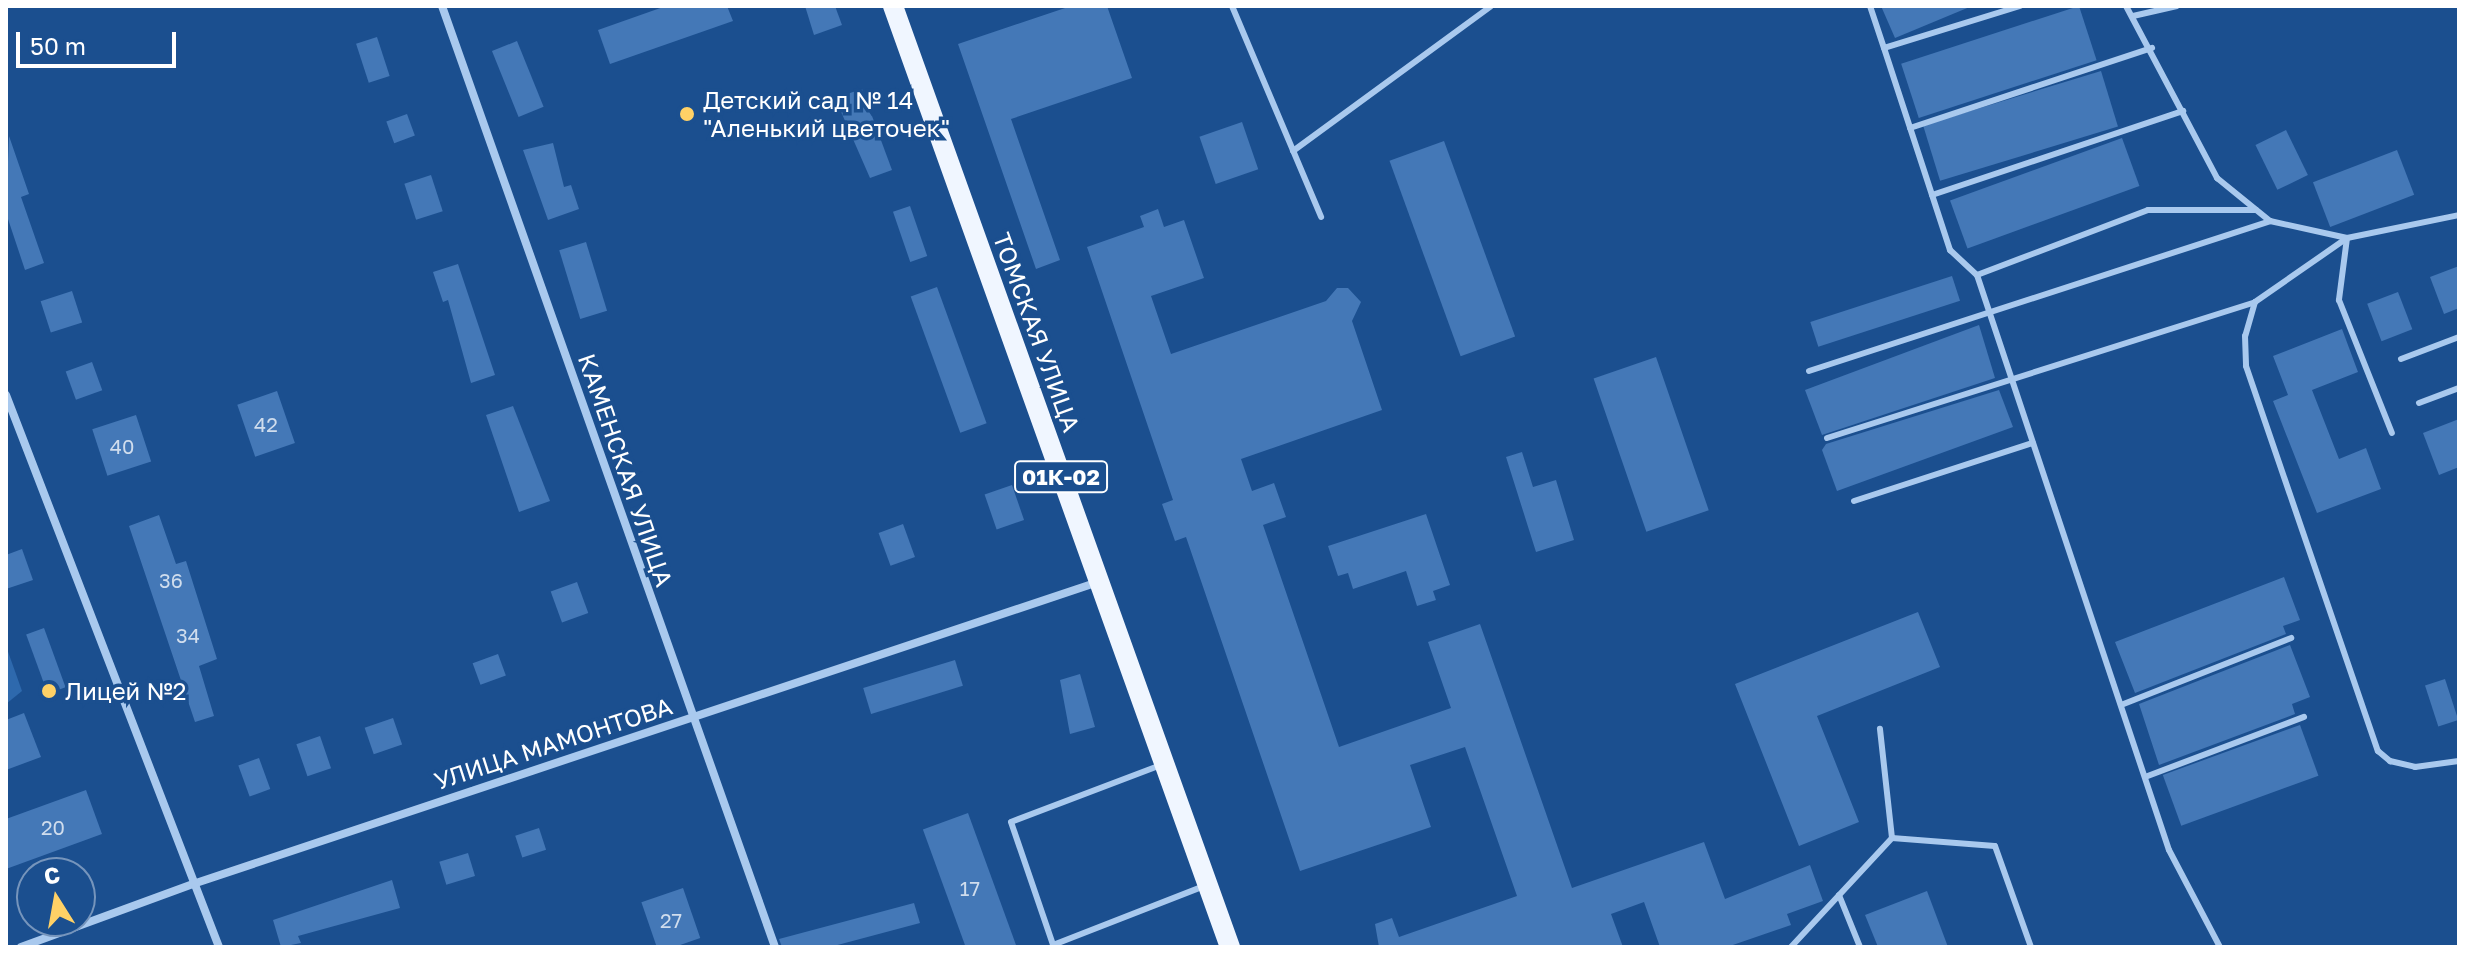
<!DOCTYPE html>
<html>
<head>
<meta charset="utf-8">
<style>
  body { margin:0 }
  #map { position:relative; width:2465px; height:953px; overflow:hidden; background:#1b4f8f; font-family:"Golos Text",sans-serif }
  div>[style] { position:absolute }
  [style*='--x'] { left:calc(var(--x)*1px); top:calc(var(--y)*1px); width:calc(var(--w)*1px); rotate:calc(var(--a)*1deg) }
  .green>* { inset:0; background:#2e69ad }
  .building>* { inset:0; background:#4478b7; transform-origin:0 0 }
  .service>* { height:6px; margin:-3px; padding:0 3px; transform-origin:3px; border-radius:3px; background:#a9c9ee }
  .minor>* { height:8px; margin:-4px; padding:0 4px; transform-origin:4px; border-radius:4px; background:#a9c9ee }
  .primary>* { height:20px; margin:-10px; padding:0 10px; transform-origin:10px; border-radius:10px; background:#f0f6ff }
  .dots>* { width:22px; height:22px; translate:-50% -50%; box-sizing:border-box; border:4px solid #1b4f8f; border-radius:50% }
  span { translate:-50% -50%; white-space:nowrap; text-align:center; line-height:1.15; -webkit-text-stroke:7px #1b4f8f; paint-order:stroke }
  .number-label { font-size:20px; color:#d0dded }
  .number-label span { -webkit-text-stroke-width:0 }
  .shield-label span { padding:2px 6px; background:#1b4f8f; border:2px solid; border-radius:6px; -webkit-text-stroke-width:0 }
  .shield-label { font-size:22px; color:#fff; font-weight:700 }
  .poi-label { font-size:24px; color:#fff }
  .left { translate:0 -50%; text-align:left }
  .street-label { font-size:24px; color:#fff }
  .frame { position:absolute; inset:0; border:8px solid #fff; pointer-events:none }
  .north { position:absolute; left:16px; top:857px; width:80px; height:80px; box-sizing:border-box; background:#1b4f8f; border:2px solid #7695bc; border-radius:50%; rotate:349deg; font-size:22px; font-weight:700; line-height:32px; text-align:center; color:#fff }
  .north::after { content:''; display:block; margin:auto; width:28px; height:36px; background:#ffd166; clip-path:polygon(50% 0,100% 100%,50% 72%,0 100%) }
  .scale { position:absolute; left:16px; top:32px; width:160px; height:36px; box-sizing:border-box; border:4px solid #fff; border-top:0; padding-left:10px; font-size:24px; line-height:28px; white-space:nowrap; color:#fff; -webkit-text-stroke:6px #1b4f8f; paint-order:stroke }
</style>
</head>
<body>
<div id="map">
  <div class="green">
    <i style="clip-path:polygon(6px 646px,22px 691px,6px 704px)"></i>
  </div>
  <div class="building">
    <i style="clip-path:polygon(666px 6px,727px 6px,733px 21px,610px 64px,598px 30px)"></i>
    <i style="clip-path:polygon(805px 6px,835px 6px,842px 25px,814px 35px)"></i>
    <i style="clip-path:polygon(1071px 6px,1107px 6px,1132px 78px,1011px 119px,1060px 260px,1036px 269px,958px 44px)"></i>
    <i style="clip-path:polygon(1881px 6px,1972px 6px,1895px 38px)"></i>
    <i style="left:2079px;top:6px;width:57px;height:187px;rotate:72deg"></i>
    <i style="left:377px;top:37px;width:41px;height:22px;rotate:72deg"></i>
    <i style="left:517px;top:41px;width:71px;height:27px;rotate:68deg"></i>
    <i style="left:2101px;top:71px;width:58px;height:186px;rotate:73deg"></i>
    <i style="clip-path:polygon(862px 89px,892px 170px,870px 178px,835px 98px)"></i>
    <i style="left:407px;top:114px;width:23px;height:22px;rotate:70deg"></i>
    <i style="left:1242px;top:122px;width:50px;height:45px;rotate:71deg"></i>
    <i style="left:2286px;top:130px;width:50px;height:34px;rotate:64deg"></i>
    <i style="clip-path:polygon(9px 136px,29px 194px,21px 197px,44px 263px,25px 270px,6px 213px)"></i>
    <i style="left:2122px;top:138px;width:51px;height:183px;rotate:70deg"></i>
    <i style="left:1444px;top:141px;width:208px;height:58px;rotate:70deg"></i>
    <i style="clip-path:polygon(553px 143px,564px 187px,571px 185px,579px 209px,548px 220px,523px 150px)"></i>
    <i style="left:2397px;top:150px;width:48px;height:90px;rotate:69deg"></i>
    <i style="left:431px;top:175px;width:38px;height:28px;rotate:72deg"></i>
    <i style="left:910px;top:206px;width:53px;height:18px;rotate:71deg"></i>
    <i style="clip-path:polygon(1158px 209px,1164px 227px,1184px 220px,1204px 278px,1151px 296px,1171px 354px,1326px 301px,1337px 288px,1348px 288px,1361px 302px,1352px 321px,1382px 410px,1241px 459px,1252px 491px,1274px 483px,1286px 517px,1263px 525px,1339px 747px,1451px 708px,1428px 642px,1480px 624px,1572px 888px,1704px 842px,1725px 899px,1810px 865px,1823px 901px,1787px 914px,1791px 925px,1727px 947px,1660px 947px,1644px 902px,1611px 914px,1623px 947px,1379px 947px,1375px 924px,1392px 918px,1399px 937px,1517px 896px,1465px 747px,1410px 765px,1431px 827px,1300px 871px,1186px 537px,1175px 541px,1162px 504px,1173px 500px,1087px 247px,1144px 227px,1140px 216px)"></i>
    <i style="left:586px;top:242px;width:72px;height:28px;rotate:73deg"></i>
    <i style="clip-path:polygon(458px 264px,495px 375px,471px 383px,448px 300px,443px 302px,433px 272px)"></i>
    <i style="clip-path:polygon(2459px 266px,2459px 308px,2444px 314px,2430px 277px)"></i>
    <i style="left:1952px;top:276px;width:26px;height:149px;rotate:72deg"></i>
    <i style="left:937px;top:287px;width:145px;height:28px;rotate:70deg"></i>
    <i style="left:72px;top:291px;width:33px;height:33px;rotate:72deg"></i>
    <i style="left:2398px;top:292px;width:40px;height:33px;rotate:69deg"></i>
    <i style="clip-path:polygon(1979px 325px,1995px 378px,1822px 435px,1805px 390px)"></i>
    <i style="clip-path:polygon(2342px 329px,2358px 372px,2312px 390px,2339px 459px,2366px 448px,2381px 489px,2317px 513px,2273px 401px,2288px 395px,2273px 356px)"></i>
    <i style="left:1656px;top:357px;width:162px;height:66px;rotate:71deg"></i>
    <i style="left:92px;top:362px;width:30px;height:28px;rotate:70deg"></i>
    <i style="clip-path:polygon(1999px 390px,2013px 427px,1837px 491px,1822px 450px,1826px 444px)"></i>
    <i style="left:277px;top:391px;width:55px;height:42px;rotate:71deg"></i>
    <i style="clip-path:polygon(513px 406px,550px 501px,519px 512px,486px 415px)"></i>
    <i style="left:136px;top:415px;width:49px;height:46px;rotate:72deg"></i>
    <i style="clip-path:polygon(2459px 419px,2459px 467px,2439px 475px,2423px 433px)"></i>
    <i style="clip-path:polygon(1522px 452px,1533px 487px,1556px 480px,1574px 540px,1536px 552px,1506px 457px)"></i>
    <i style="left:1012px;top:485px;width:37px;height:29px;rotate:71deg"></i>
    <i style="clip-path:polygon(1426px 514px,1450px 585px,1433px 591px,1436px 600px,1417px 606px,1406px 571px,1353px 589px,1348px 573px,1338px 576px,1328px 546px)"></i>
    <i style="clip-path:polygon(159px 515px,176px 564px,186px 561px,217px 659px,199px 666px,214px 716px,195px 722px,129px 526px)"></i>
    <i style="left:903px;top:524px;width:35px;height:26px;rotate:70deg"></i>
    <i style="clip-path:polygon(22px 549px,33px 580px,6px 589px,6px 555px)"></i>
    <i style="clip-path:polygon(2284px 577px,2300px 620px,2283px 626px,2286px 634px,2135px 693px,2115px 642px)"></i>
    <i style="left:577px;top:582px;width:33px;height:28px;rotate:70deg"></i>
    <i style="clip-path:polygon(1918px 612px,1940px 667px,1817px 716px,1859px 822px,1799px 846px,1735px 684px)"></i>
    <i style="left:44px;top:628px;width:63px;height:19px;rotate:70deg"></i>
    <i style="clip-path:polygon(2290px 645px,2310px 697px,2292px 704px,2295px 714px,2159px 765px,2139px 704px)"></i>
    <i style="left:498px;top:654px;width:23px;height:27px;rotate:70deg"></i>
    <i style="left:955px;top:660px;width:27px;height:96px;rotate:73deg"></i>
    <i style="clip-path:polygon(1080px 674px,1095px 727px,1070px 734px,1060px 680px)"></i>
    <i style="left:2445px;top:679px;width:43px;height:21px;rotate:72deg"></i>
    <i style="clip-path:polygon(24px 713px,41px 757px,6px 770px,6px 720px)"></i>
    <i style="left:393px;top:718px;width:28px;height:30px;rotate:71deg"></i>
    <i style="left:2300px;top:725px;width:54px;height:146px;rotate:70deg"></i>
    <i style="left:320px;top:736px;width:34px;height:25px;rotate:71deg"></i>
    <i style="left:259px;top:758px;width:33px;height:22px;rotate:70deg"></i>
    <i style="clip-path:polygon(86px 790px,102px 834px,6px 869px,6px 819px)"></i>
    <i style="left:968px;top:813px;width:143px;height:48px;rotate:70deg"></i>
    <i style="left:539px;top:828px;width:23px;height:25px;rotate:72deg"></i>
    <i style="left:468px;top:853px;width:24px;height:30px;rotate:73deg"></i>
    <i style="clip-path:polygon(392px 880px,400px 908px,298px 936px,301px 943px,281px 947px,273px 920px)"></i>
    <i style="left:683px;top:888px;width:53px;height:44px;rotate:71deg"></i>
    <i style="clip-path:polygon(1927px 891px,1948px 947px,1878px 947px,1865px 915px)"></i>
    <i style="clip-path:polygon(914px 903px,920px 923px,830px 947px,782px 947px,779px 939px)"></i>
  </div>
  <div class="service">
    <i style="--x:1232;--y:6;--w:229;--a:67.1"></i>
    <i style="--x:1870;--y:6;--w:44;--a:71.6"></i>
    <i style="--x:2020;--y:6;--w:142;--a:162.8"></i>
    <i style="--x:1884;--y:48;--w:213;--a:71.9"></i>
    <i style="--x:1950;--y:250;--w:37;--a:43"></i>
    <i style="--x:1977;--y:275;--w:606;--a:71.54"></i>
    <i style="--x:2169;--y:850;--w:110;--a:62.3"></i>
    <i style="--x:2126;--y:6;--w:195;--a:62.1"></i>
    <i style="--x:2217;--y:178;--w:68;--a:39.1"></i>
    <i style="--x:2270;--y:221;--w:79;--a:12.4"></i>
    <i style="--x:2347;--y:238;--w:114;--a:-11.6"></i>
    <i style="--x:2133;--y:16;--w:45;--a:-12.8"></i>
    <i style="--x:1910;--y:128;--w:255;--a:-18.3"></i>
    <i style="--x:1293;--y:151;--w:245;--a:-36.2"></i>
    <i style="--x:1932;--y:195;--w:265;--a:-18.5"></i>
    <i style="--x:2347;--y:238;--w:63;--a:97.4"></i>
    <i style="--x:2339;--y:300;--w:143;--a:68.3"></i>
    <i style="--x:1977;--y:275;--w:183;--a:-20.8"></i>
    <i style="--x:2148;--y:210;--w:108;--a:0"></i>
    <i style="--x:2255;--y:302;--w:35;--a:106"></i>
    <i style="--x:2245;--y:336;--w:30;--a:88"></i>
    <i style="--x:2246;--y:366;--w:407;--a:71.1"></i>
    <i style="--x:2378;--y:751;--w:16;--a:40"></i>
    <i style="--x:2390;--y:761;--w:26;--a:13"></i>
    <i style="--x:2415;--y:767;--w:44;--a:-7.8"></i>
    <i style="--x:2401;--y:359;--w:62;--a:-20.8"></i>
    <i style="--x:1809;--y:371;--w:485;--a:-18"></i>
    <i style="--x:2419;--y:403;--w:43;--a:-20.6"></i>
    <i style="--x:1827;--y:438;--w:449;--a:-17.6"></i>
    <i style="--x:2255;--y:302;--w:112;--a:-34.8"></i>
    <i style="--x:1854;--y:501;--w:188;--a:-18"></i>
    <i style="--x:2121;--y:705;--w:183;--a:-21.5"></i>
    <i style="--x:1161;--y:765;--w:160;--a:159.2"></i>
    <i style="--x:1011;--y:822;--w:130;--a:71.1"></i>
    <i style="--x:1053;--y:945;--w:162;--a:-21.3"></i>
    <i style="--x:2145;--y:777;--w:170;--a:-20.7"></i>
    <i style="--x:1892;--y:838;--w:103;--a:4.4"></i>
    <i style="--x:1995;--y:846;--w:107;--a:70.4"></i>
    <i style="--x:1839;--y:895;--w:56;--a:68"></i>
    <i style="--x:1791;--y:947;--w:149;--a:-47.2"></i>
    <i style="--x:1892;--y:838;--w:110;--a:-96.3"></i>
  </div>
  <div class="minor">
    <i style="--x:442;--y:6;--w:998;--a:70.51"></i>
    <i style="--x:6;--y:395;--w:592;--a:68.9"></i>
    <i style="--x:21;--y:947;--w:186;--a:-20.1"></i>
    <i style="--x:196;--y:883;--w:951;--a:-18.45"></i>
  </div>
  <div class="primary">
    <i style="--x:893;--y:6;--w:1000;--a:70.3"></i>
  </div>
  <div class="dots">
    <i style="left:687px;top:114px;background:#ffd166"></i>
    <i style="left:49px;top:691px;background:#ffd166"></i>
  </div>
  <div class="number-label">
    <span style="left:266px;top:424px">42</span>
    <span style="left:122px;top:446px">40</span>
    <span style="left:171px;top:580px">36</span>
    <span style="left:188px;top:635px">34</span>
    <span style="left:53px;top:827px">20</span>
    <span style="left:970px;top:888px">17</span>
    <span style="left:671px;top:920px">27</span>
  </div>
  <div class="shield-label">
    <span style="left:1061px;top:477px">01К-02</span>
  </div>
  <div class="poi-label">
    <span class="left" style="left:703px;top:114px">Детский сад № 14<br>"Аленький цветочек"</span>
    <span class="left" style="left:65px;top:691px">Лицей №2</span>
  </div>
  <div class="street-label">
    <span style="left:1037px;top:332px;rotate:70deg">ТОМСКАЯ УЛИЦА</span>
    <span style="left:626px;top:470px;rotate:71deg">КАМЕНСКАЯ УЛИЦА</span>
    <span style="left:553px;top:743px;rotate:-18deg">УЛИЦА МАМОНТОВА</span>
  </div>
  <div class="frame"></div>
  <div class="north">С</div>
  <div class="scale">50 m</div>
</div>
</body>
</html>
